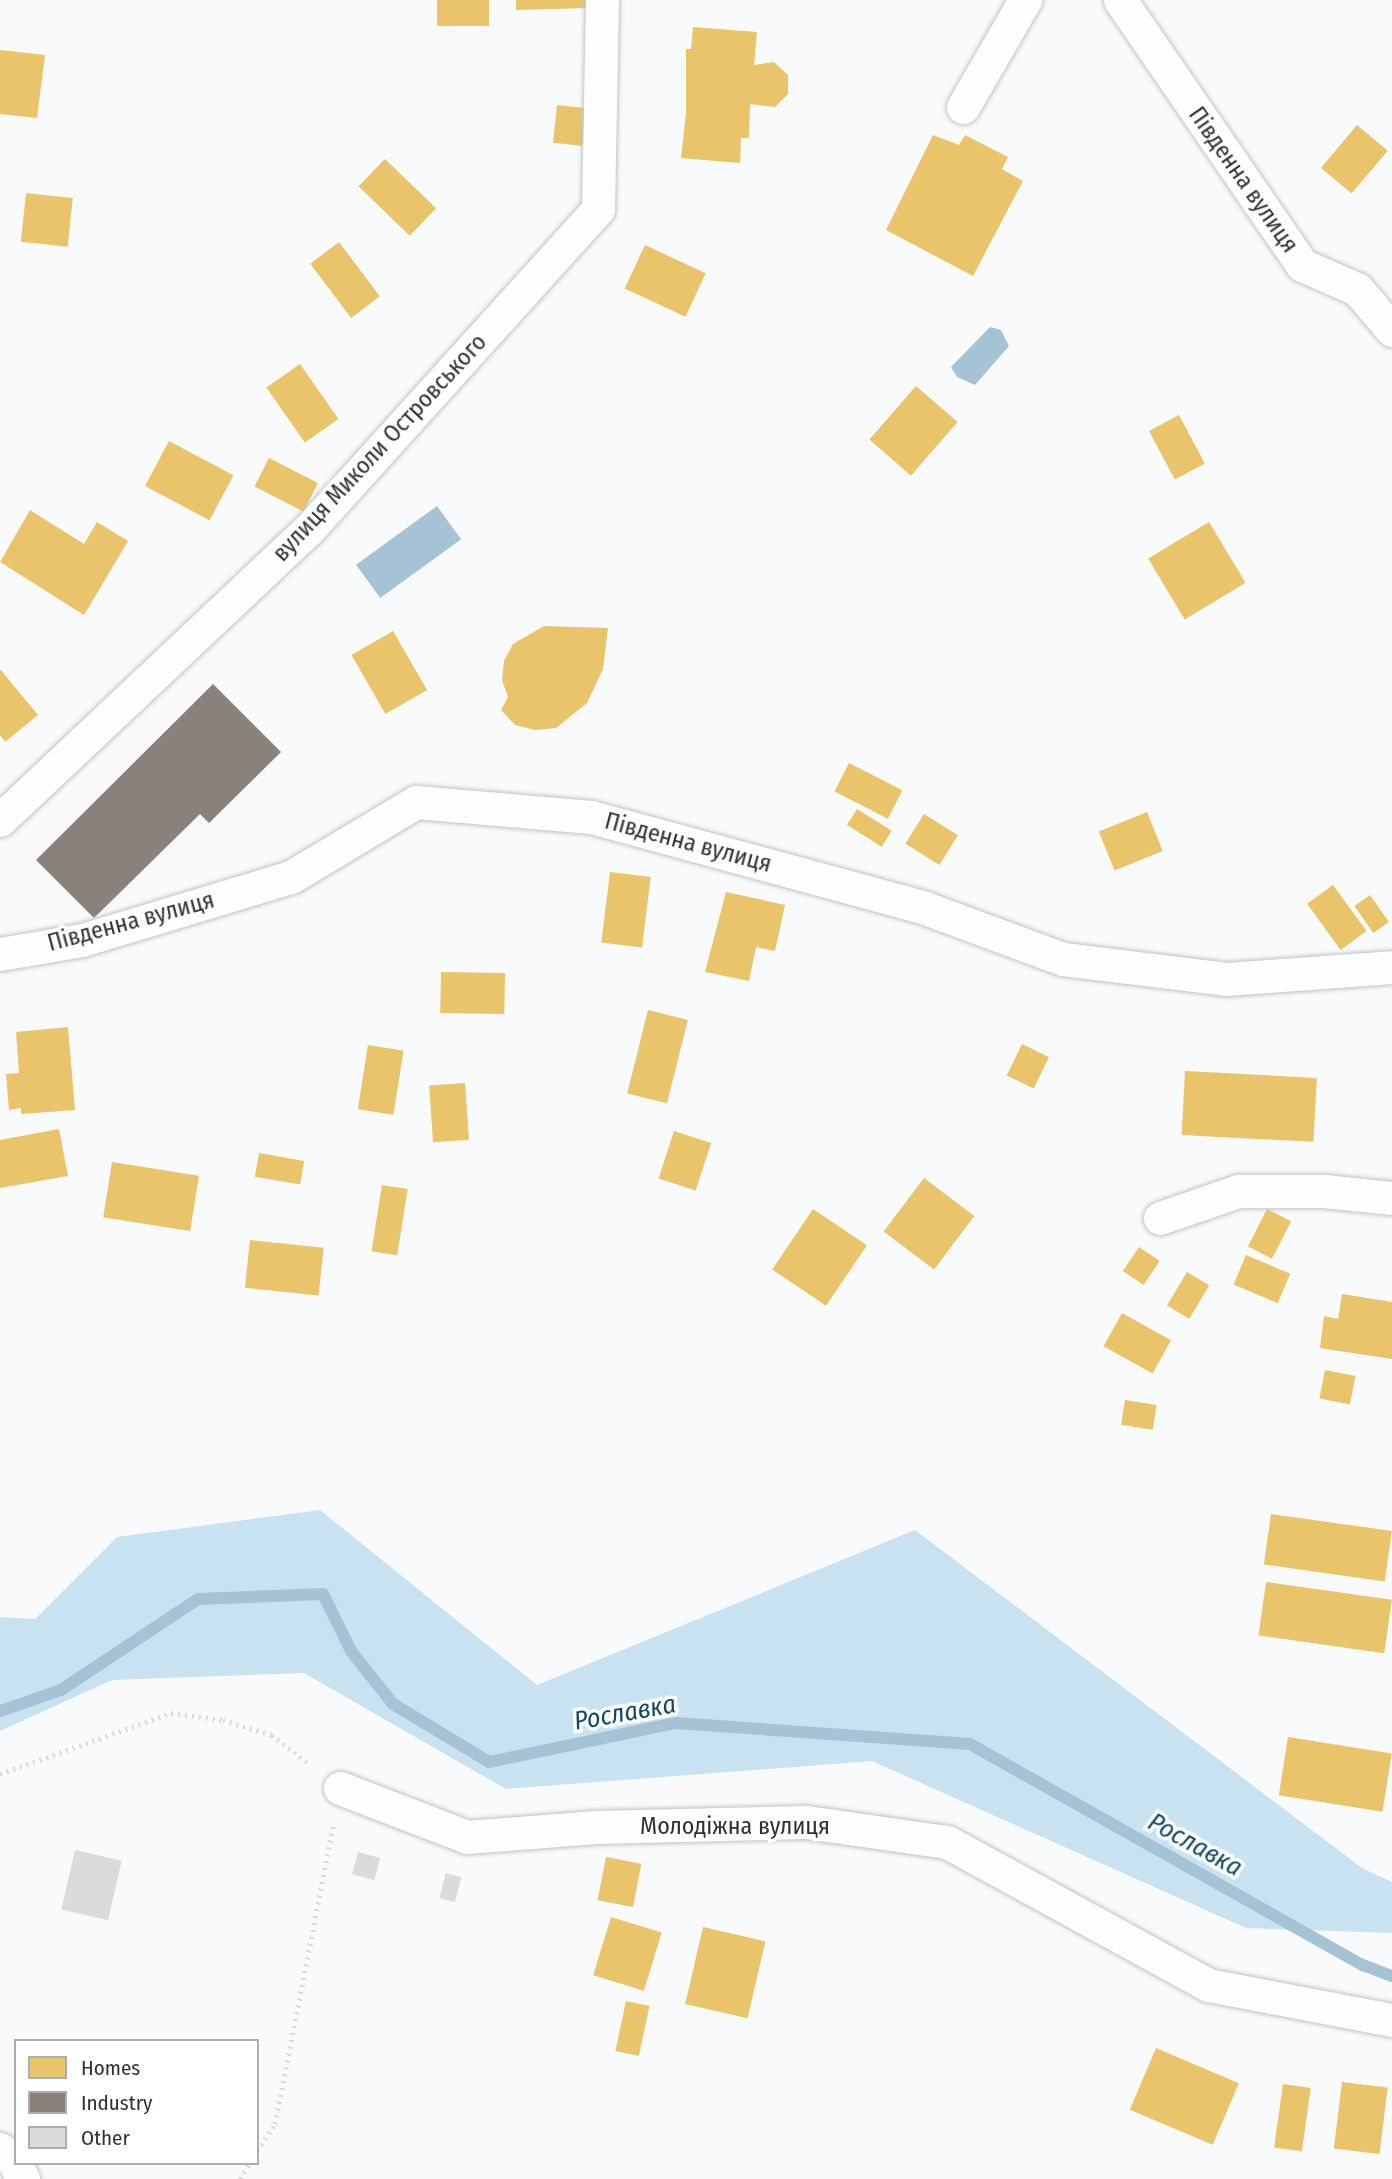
<!DOCTYPE html>
<html>
<head>
<meta charset="utf-8">
<style>
  body { margin:0 }
  #map { position:relative; width:1392px; height:2179px; overflow:hidden; background:#f8fafc; font-family:"Fira Sans Condensed",sans-serif }
  div>[style] { position:absolute }
  [style*='--x'] { left:calc(var(--x)*1px); top:calc(var(--y)*1px); width:calc(var(--w)*1px); rotate:calc(var(--a)*1deg) }
  .forest>* { inset:0; background:#c9e2f2 }
  .water>* { inset:0; background:#a5c3d5; transform-origin:0 0 }
  .homes>* { inset:0; background:#e9c46a; transform-origin:0 0 }
  .industry>* { inset:0; background:#8a817c }
  .stream>* { height:12px; margin:-6px; padding:0 6px; transform-origin:6px; border-radius:6px; background:#a5c3d5 }
  .building>* { inset:0; background:#d9dbdd; transform-origin:0 0 }
  .path>* { height:4.5px; margin-top:-2.25px; transform-origin:0; background:repeating-linear-gradient(90deg,#d9dbdb 0 2px,transparent 0 7px) }
  .roads { filter:drop-shadow(0 0 2px #c1c4c5) drop-shadow(0 0 2px #c1c4c5) }
  .minor>* { height:33px; margin:-16.5px; padding:0 16.5px; transform-origin:16.5px; border-radius:16.5px; background:#fefeff }
  span { translate:-50% -50%; white-space:nowrap; text-align:center; line-height:1.15; -webkit-text-stroke:7px #fff; paint-order:stroke }
  .street-label { font-size:24px; color:#2f3234 }
  .water-label { font-size:26px; color:#114862; font-style:italic }
  .legend { position:absolute; left:14px; top:2039px; width:245px; height:126px; box-sizing:border-box; background:#fff; border:2px solid #acadae; margin:0; padding:9px 12px; list-style:none; font-size:21px; color:#2f3234 }
  .legend li { display:flex; align-items:center; gap:14px; height:35px }
  .legend b { width:35px; border:2px solid #acadae }
</style>
</head>
<body>
<div id="map">
  <div class="forest">
    <i style="clip-path:polygon(320px 1510px,537px 1685px,915px 1530px,1362px 1868px,1392px 1882px,1392px 1933px,1246px 1928px,872px 1761px,506px 1789px,304px 1673px,112px 1680px,0 1731px,0 1617px,35px 1619px,117px 1537px)"></i>
  </div>
  <div class="water">
    <i style="clip-path:polygon(990px 327px,1001px 330px,1009px 346px,975px 385px,957px 377px,951px 367px)"></i>
    <i style="left:437px;top:506px;width:41px;height:100px;rotate:54deg"></i>
  </div>
  <div class="homes">
    <i style="left:437px;top:0;width:52px;height:26px"></i>
    <i style="clip-path:polygon(516px 0,586px 0,586px 8px,516px 10px)"></i>
    <i style="clip-path:polygon(693px 27px,757px 32px,754px 65px,774px 62px,788px 75px,788px 94px,775px 107px,750px 104px,749px 138px,741px 138px,740px 163px,681px 158px,686px 113px,686px 49px,691px 49px)"></i>
    <i style="clip-path:polygon(0 50px,45px 55px,37px 118px,0 114px)"></i>
    <i style="left:557px;top:105px;width:40px;height:38px;rotate:6deg"></i>
    <i style="left:1357px;top:125px;width:40px;height:56px;rotate:40deg"></i>
    <i style="clip-path:polygon(933px 135px,959px 145px,965px 135px,1008px 157px,1002px 169px,1023px 181px,973px 276px,886px 230px)"></i>
    <i style="left:385px;top:159px;width:71px;height:38px;rotate:44deg"></i>
    <i style="left:26px;top:193px;width:47px;height:49px;rotate:6deg"></i>
    <i style="left:339px;top:242px;width:68px;height:36px;rotate:53deg"></i>
    <i style="left:645px;top:245px;width:67px;height:48px;rotate:25deg"></i>
    <i style="left:300px;top:364px;width:67px;height:41px;rotate:55deg"></i>
    <i style="left:916px;top:386px;width:55px;height:71px;rotate:41deg"></i>
    <i style="left:1179px;top:415px;width:55px;height:34px;rotate:62deg"></i>
    <i style="left:169px;top:441px;width:73px;height:51px;rotate:28deg"></i>
    <i style="left:269px;top:458px;width:55px;height:32px;rotate:27deg"></i>
    <i style="clip-path:polygon(30px 510px,84px 544px,97px 522px,128px 541px,84px 615px,0 562px)"></i>
    <i style="left:1209px;top:522px;width:71px;height:71px;rotate:59deg"></i>
    <i style="clip-path:polygon(544px 626px,608px 628px,603px 669px,587px 703px,556px 728px,535px 730px,515px 725px,501px 710px,508px 697px,502px 680px,504px 661px,513px 644px)"></i>
    <i style="left:393px;top:631px;width:68px;height:48px;rotate:60deg"></i>
    <i style="clip-path:polygon(0 669px,38px 715px,5px 742px,0 735px)"></i>
    <i style="left:849px;top:763px;width:60px;height:32px;rotate:27deg"></i>
    <i style="left:857px;top:809px;width:41px;height:19px;rotate:32deg"></i>
    <i style="left:1147px;top:812px;width:42px;height:52px;rotate:68deg"></i>
    <i style="left:924px;top:814px;width:40px;height:35px;rotate:32deg"></i>
    <i style="left:610px;top:872px;width:41px;height:71px;rotate:7deg"></i>
    <i style="left:1333px;top:885px;width:57px;height:32px;rotate:54deg"></i>
    <i style="clip-path:polygon(726px 892px,785px 905px,775px 951px,756px 947px,749px 981px,705px 972px)"></i>
    <i style="left:1370px;top:895px;width:33px;height:19px;rotate:55deg"></i>
    <i style="left:441px;top:972px;width:64px;height:41px;rotate:1deg"></i>
    <i style="left:648px;top:1010px;width:41px;height:86px;rotate:14deg"></i>
    <i style="clip-path:polygon(68px 1027px,75px 1110px,21px 1114px,21px 1108px,9px 1110px,6px 1074px,19px 1073px,16px 1032px)"></i>
    <i style="left:1022px;top:1044px;width:30px;height:35px;rotate:26deg"></i>
    <i style="left:368px;top:1045px;width:36px;height:65px;rotate:9deg"></i>
    <i style="left:1185px;top:1071px;width:132px;height:64px;rotate:3deg"></i>
    <i style="left:465px;top:1083px;width:57px;height:36px;rotate:86deg"></i>
    <i style="clip-path:polygon(59px 1129px,68px 1176px,0 1188px,0 1140px)"></i>
    <i style="left:674px;top:1131px;width:39px;height:50px;rotate:18deg"></i>
    <i style="left:259px;top:1153px;width:46px;height:24px;rotate:10deg"></i>
    <i style="left:112px;top:1162px;width:88px;height:56px;rotate:9deg"></i>
    <i style="left:924px;top:1178px;width:63px;height:67px;rotate:37deg"></i>
    <i style="left:382px;top:1185px;width:26px;height:67px;rotate:9deg"></i>
    <i style="left:813px;top:1209px;width:65px;height:73px;rotate:34deg"></i>
    <i style="left:1267px;top:1209px;width:27px;height:42px;rotate:27deg"></i>
    <i style="left:250px;top:1240px;width:74px;height:48px;rotate:6deg"></i>
    <i style="left:1139px;top:1247px;width:25px;height:29px;rotate:34deg"></i>
    <i style="left:1246px;top:1255px;width:48px;height:32px;rotate:23deg"></i>
    <i style="left:1187px;top:1272px;width:26px;height:39px;rotate:31deg"></i>
    <i style="clip-path:polygon(1342px 1294px,1392px 1302px,1392px 1359px,1320px 1348px,1324px 1316px,1338px 1319px)"></i>
    <i style="left:1122px;top:1313px;width:56px;height:38px;rotate:29deg"></i>
    <i style="left:1325px;top:1370px;width:31px;height:29px;rotate:11deg"></i>
    <i style="left:1125px;top:1400px;width:32px;height:25px;rotate:9deg"></i>
    <i style="left:1271px;top:1514px;width:122px;height:51px;rotate:8deg"></i>
    <i style="left:1266px;top:1582px;width:127px;height:54px;rotate:8deg"></i>
    <i style="left:1288px;top:1737px;width:105px;height:59px;rotate:9deg"></i>
    <i style="left:606px;top:1857px;width:36px;height:44px;rotate:11deg"></i>
    <i style="left:611px;top:1917px;width:53px;height:61px;rotate:17deg"></i>
    <i style="left:703px;top:1927px;width:64px;height:79px;rotate:13deg"></i>
    <i style="left:626px;top:2001px;width:24px;height:51px;rotate:12deg"></i>
    <i style="left:1156px;top:2048px;width:90px;height:67px;rotate:23deg"></i>
    <i style="left:1342px;top:2082px;width:46px;height:67px;rotate:7deg"></i>
    <i style="left:1283px;top:2084px;width:28px;height:64px;rotate:8deg"></i>
  </div>
  <div class="industry">
    <i style="clip-path:polygon(213px 684px,281px 752px,209px 823px,200px 814px,94px 918px,36px 860px)"></i>
  </div>
  <div class="stream">
    <i style="--x:0;--y:1711;--w:65;--a:-19"></i>
    <i style="--x:61;--y:1690;--w:164;--a:-33.6"></i>
    <i style="--x:198;--y:1599;--w:125;--a:-2.3"></i>
    <i style="--x:323;--y:1594;--w:64;--a:63.8"></i>
    <i style="--x:351;--y:1651;--w:68;--a:51.6"></i>
    <i style="--x:393;--y:1704;--w:112;--a:31.1"></i>
    <i style="--x:489;--y:1762;--w:191;--a:-11.8"></i>
    <i style="--x:676;--y:1723;--w:295;--a:4.1"></i>
    <i style="--x:970;--y:1744;--w:451;--a:29.4"></i>
    <i style="--x:1363;--y:1965;--w:31;--a:21"></i>
  </div>
  <div class="building">
    <i style="left:75px;top:1850px;width:48px;height:61px;rotate:13deg"></i>
    <i style="left:358px;top:1852px;width:23px;height:23px;rotate:15deg"></i>
    <i style="left:446px;top:1873px;width:16px;height:26px;rotate:15deg"></i>
  </div>
  <div class="path">
    <i style="--x:0;--y:1774;--w:182;--a:-19.6"></i>
    <i style="--x:171;--y:1713;--w:52;--a:7.7"></i>
    <i style="--x:223;--y:1720;--w:51;--a:17"></i>
    <i style="--x:272;--y:1735;--w:49;--a:37.6"></i>
    <i style="--x:257;--y:2151;--w:32;--a:-56"></i>
    <i style="--x:275;--y:2124;--w:304;--a:-79"></i>
    <i style="--x:240;--y:2179;--w:19;--a:-58"></i>
  </div>
  <div class="roads">
    <div class="minor">
      <i style="--x:1120;--y:0;--w:321;--a:55.5"></i>
      <i style="--x:1302;--y:265;--w:60;--a:23.6"></i>
      <i style="--x:1357;--y:289;--w:54;--a:49.5"></i>
      <i style="--x:963;--y:107;--w:124;--a:-59.9"></i>
      <i style="--x:0;--y:820;--w:424;--a:-43.3"></i>
      <i style="--x:309;--y:529;--w:431;--a:-47.9"></i>
      <i style="--x:598;--y:209;--w:209;--a:-88.9"></i>
      <i style="--x:0;--y:954;--w:83;--a:-9.7"></i>
      <i style="--x:82;--y:940;--w:218;--a:-16.8"></i>
      <i style="--x:291;--y:877;--w:146;--a:-31"></i>
      <i style="--x:416;--y:802;--w:176;--a:4.9"></i>
      <i style="--x:591;--y:817;--w:346;--a:15.2"></i>
      <i style="--x:925;--y:908;--w:147;--a:20.3"></i>
      <i style="--x:1063;--y:959;--w:164;--a:7"></i>
      <i style="--x:1226;--y:979;--w:166;--a:-4.1"></i>
      <i style="--x:1160;--y:1218;--w:83;--a:-19.1"></i>
      <i style="--x:1238;--y:1191;--w:86;--a:0"></i>
      <i style="--x:1324;--y:1191;--w:68;--a:5.9"></i>
      <i style="--x:340;--y:1788;--w:136;--a:21.1"></i>
      <i style="--x:467;--y:1837;--w:130;--a:-4.4"></i>
      <i style="--x:597;--y:1827;--w:209;--a:-1.4"></i>
      <i style="--x:806;--y:1822;--w:142;--a:8.1"></i>
      <i style="--x:947;--y:1842;--w:298;--a:28.7"></i>
      <i style="--x:1208;--y:1985;--w:187;--a:10.8"></i>
      <i style="--x:0;--y:2149;--w:14;--a:36"></i>
      <i style="--x:11;--y:2157;--w:25;--a:61"></i>
    </div>
  </div>
  <div class="street-label">
    <span style="left:1243px;top:180px;rotate:55deg">Південна вулиця</span>
    <span style="left:380px;top:448px;rotate:-47deg">вулиця Миколи Островського</span>
    <span style="left:688px;top:843px;rotate:15deg">Південна вулиця</span>
    <span style="left:131px;top:922px;rotate:-15deg">Південна вулиця</span>
    <span style="left:735px;top:1827px">Молодіжна вулиця</span>
  </div>
  <div class="water-label">
    <span style="left:625px;top:1713px;rotate:-10deg">Рославка</span>
    <span style="left:1195px;top:1845px;rotate:29deg">Рославка</span>
  </div>
  <ul class="legend">
  <li><b style="height:19px;background:#e9c46a"></b>Homes</li>
  <li><b style="height:19px;background:#8a817c"></b>Industry</li>
  <li><b style="height:19px;background:#d9dbdd"></b>Other</li>
  </ul>
</div>
</body>
</html>
